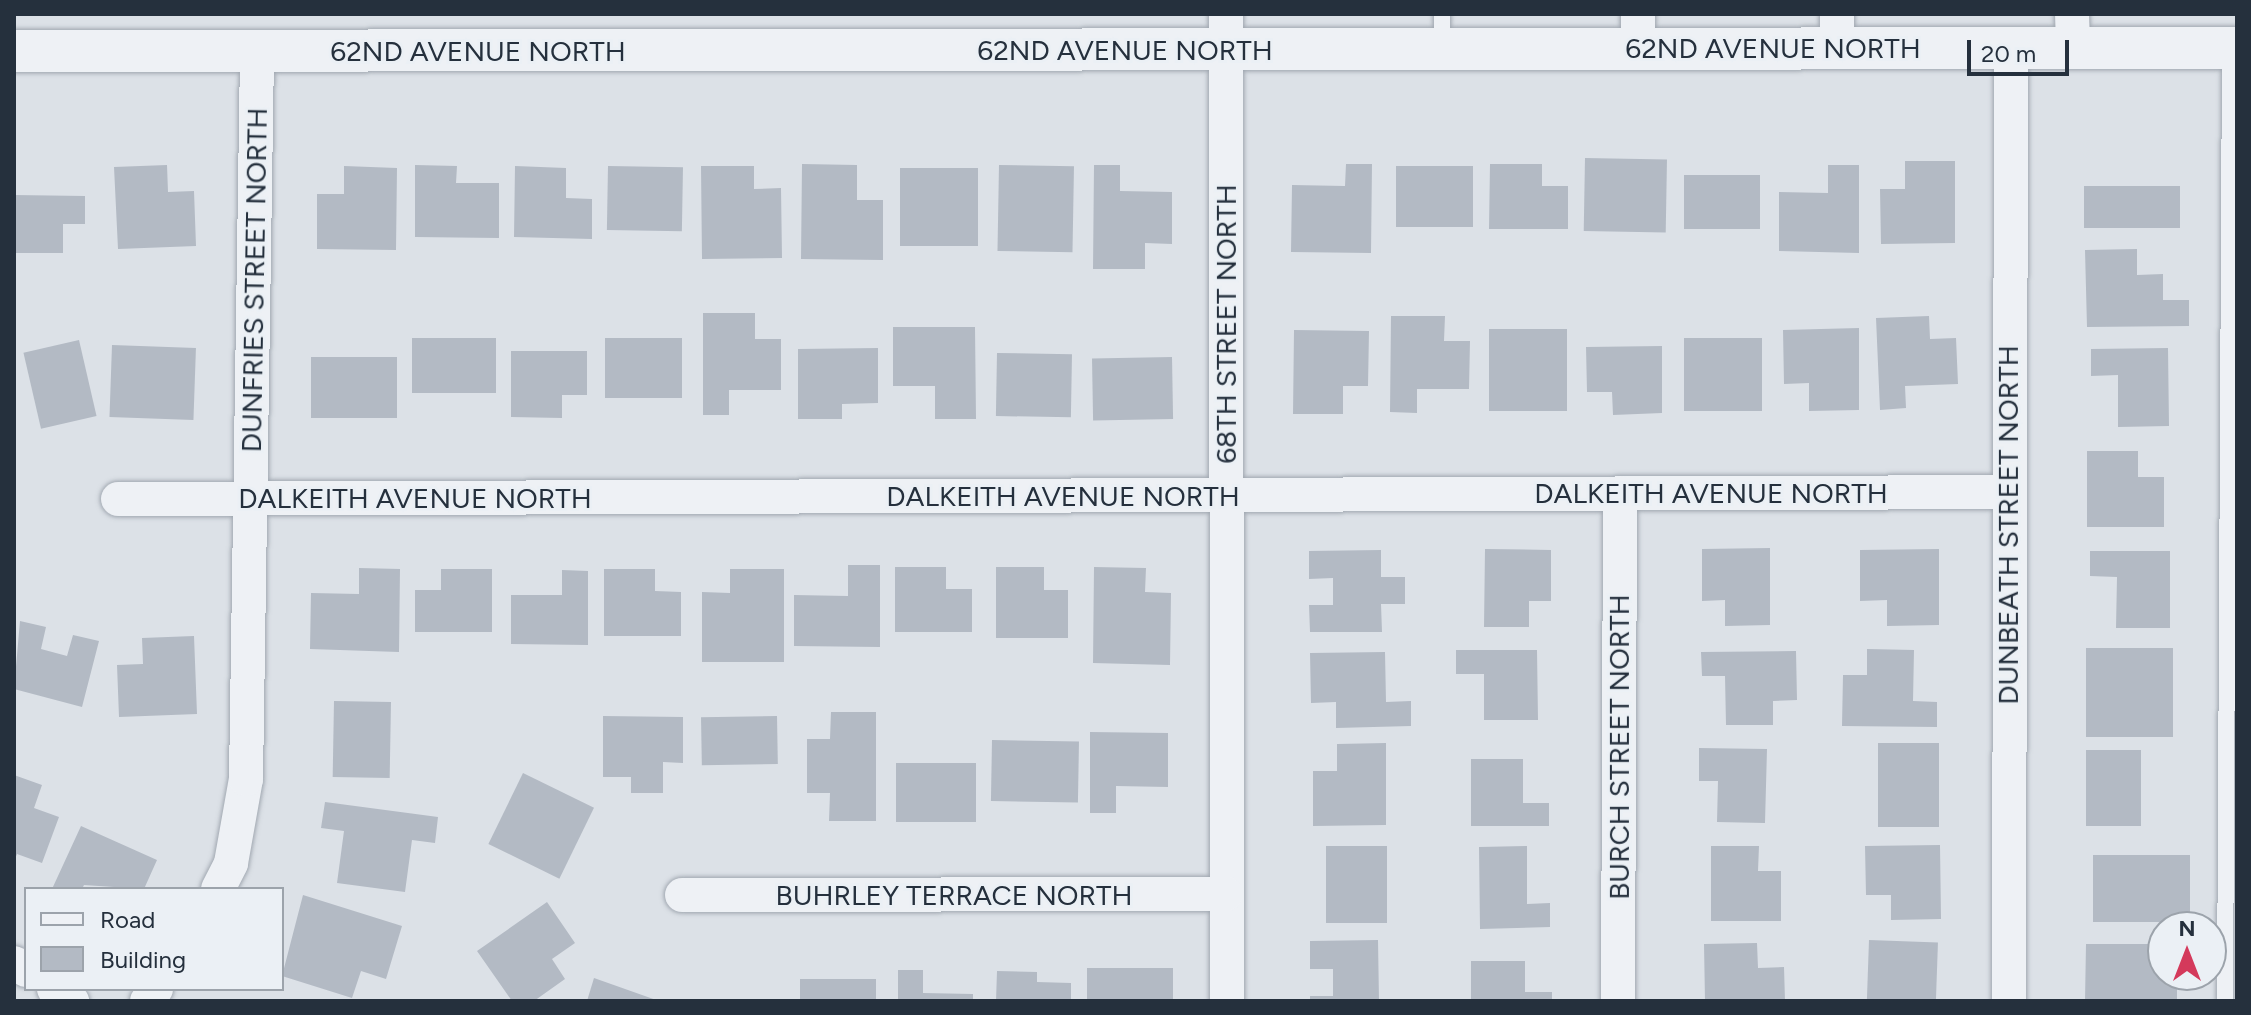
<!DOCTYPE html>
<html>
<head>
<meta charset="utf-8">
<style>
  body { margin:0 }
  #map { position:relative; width:2251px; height:1015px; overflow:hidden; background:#dce1e7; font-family:Figtree,sans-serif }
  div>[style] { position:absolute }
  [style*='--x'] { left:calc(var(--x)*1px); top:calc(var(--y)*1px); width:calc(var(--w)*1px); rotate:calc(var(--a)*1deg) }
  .building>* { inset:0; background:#b3bac4; transform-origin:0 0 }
  .roads { filter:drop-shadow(0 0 2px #a1a8b1) drop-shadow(0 0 2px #a1a8b1) }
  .service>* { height:16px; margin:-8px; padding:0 8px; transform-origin:8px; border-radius:8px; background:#eef1f5 }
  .minor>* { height:34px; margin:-17px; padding:0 17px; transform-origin:17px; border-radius:17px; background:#eef1f5 }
  .tertiary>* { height:42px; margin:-21px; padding:0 21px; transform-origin:21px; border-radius:21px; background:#eef1f5 }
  span { translate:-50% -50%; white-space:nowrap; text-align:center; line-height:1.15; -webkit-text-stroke:6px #ebf0f5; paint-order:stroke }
  .street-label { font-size:28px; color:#25303d }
  .frame { position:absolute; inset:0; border:16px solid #25303d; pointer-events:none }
  .legend { position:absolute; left:24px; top:887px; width:260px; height:104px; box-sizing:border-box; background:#ebf0f5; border:2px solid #9ca3ab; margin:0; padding:10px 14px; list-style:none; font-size:24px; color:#25303d }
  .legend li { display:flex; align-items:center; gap:16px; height:40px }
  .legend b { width:40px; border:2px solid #9ca3ab }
  .north { position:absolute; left:2147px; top:911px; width:80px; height:80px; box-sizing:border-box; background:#ebf0f5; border:2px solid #9ca3ab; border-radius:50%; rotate:0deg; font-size:22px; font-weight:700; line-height:32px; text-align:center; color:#25303d }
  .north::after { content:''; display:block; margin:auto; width:28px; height:36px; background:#d4395b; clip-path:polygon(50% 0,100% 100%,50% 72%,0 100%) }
  .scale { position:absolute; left:1967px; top:40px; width:102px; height:36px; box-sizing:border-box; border:4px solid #25303d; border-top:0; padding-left:10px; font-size:24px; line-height:28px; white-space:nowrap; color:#25303d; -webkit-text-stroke:6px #ebf0f5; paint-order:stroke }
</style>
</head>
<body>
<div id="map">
  <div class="building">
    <i style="left:1585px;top:158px;width:82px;height:73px;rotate:1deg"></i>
    <i style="clip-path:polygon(1905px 161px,1955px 161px,1955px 243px,1881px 244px,1880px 189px,1905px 189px)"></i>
    <i style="clip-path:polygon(802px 164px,857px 165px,857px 200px,883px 200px,883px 260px,801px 259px)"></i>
    <i style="clip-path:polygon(1346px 164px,1372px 164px,1371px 253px,1291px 252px,1292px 185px,1345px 186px)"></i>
    <i style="clip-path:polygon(1490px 164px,1542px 164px,1542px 186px,1568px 186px,1568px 229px,1489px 229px)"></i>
    <i style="clip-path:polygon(167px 165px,168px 192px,194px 191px,196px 246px,118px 249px,114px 167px)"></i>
    <i style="clip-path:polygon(415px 165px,457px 166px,456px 183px,499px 183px,499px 238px,415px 237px)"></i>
    <i style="left:999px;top:165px;width:75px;height:86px;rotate:1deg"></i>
    <i style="clip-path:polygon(1094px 165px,1120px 165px,1120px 191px,1172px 192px,1172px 244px,1145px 243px,1145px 269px,1093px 269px)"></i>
    <i style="clip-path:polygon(1828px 165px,1859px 165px,1859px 253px,1779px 251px,1779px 192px,1828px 193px)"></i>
    <i style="clip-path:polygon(344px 166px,397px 168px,396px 250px,317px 249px,317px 194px,344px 194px)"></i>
    <i style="clip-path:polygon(515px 166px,566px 168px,566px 198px,592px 199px,592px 239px,514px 237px)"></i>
    <i style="left:608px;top:166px;width:75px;height:64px;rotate:1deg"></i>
    <i style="clip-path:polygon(701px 166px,754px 166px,754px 189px,781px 188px,782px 258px,702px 259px)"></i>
    <i style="left:1396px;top:166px;width:77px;height:61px"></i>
    <i style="left:900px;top:168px;width:78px;height:78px"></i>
    <i style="left:1684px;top:175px;width:76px;height:54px"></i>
    <i style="left:2084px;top:186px;width:96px;height:42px"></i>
    <i style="clip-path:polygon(14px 195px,85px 196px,85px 224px,63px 224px,63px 253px,14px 253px)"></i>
    <i style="clip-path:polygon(2137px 249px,2137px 275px,2163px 274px,2163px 300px,2189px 300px,2189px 326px,2087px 327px,2085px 250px)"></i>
    <i style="clip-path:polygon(703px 313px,755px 313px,755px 339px,781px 339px,781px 390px,729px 390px,729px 415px,703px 415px)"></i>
    <i style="clip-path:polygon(1391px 316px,1445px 316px,1444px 341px,1470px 341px,1469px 389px,1417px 389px,1417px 413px,1390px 412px)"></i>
    <i style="clip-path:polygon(1929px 316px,1930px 339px,1956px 338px,1958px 384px,1905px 386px,1906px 408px,1880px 410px,1876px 318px)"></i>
    <i style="clip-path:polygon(893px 327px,975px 327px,976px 419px,935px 419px,935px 386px,893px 386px)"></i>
    <i style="clip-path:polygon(1859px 328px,1859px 410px,1809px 411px,1809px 383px,1784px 384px,1783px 330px)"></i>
    <i style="left:1567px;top:329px;width:82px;height:78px;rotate:90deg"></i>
    <i style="clip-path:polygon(1294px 330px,1369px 331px,1368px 386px,1343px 386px,1343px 414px,1293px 414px)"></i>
    <i style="left:412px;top:338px;width:84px;height:55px"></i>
    <i style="left:605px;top:338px;width:77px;height:60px"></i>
    <i style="left:1684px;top:338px;width:78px;height:73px"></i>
    <i style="left:79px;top:340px;width:78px;height:57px;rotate:77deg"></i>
    <i style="left:112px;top:345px;width:84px;height:72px;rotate:2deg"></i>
    <i style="clip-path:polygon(1662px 346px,1662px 413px,1613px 415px,1612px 392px,1587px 392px,1586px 347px)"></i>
    <i style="clip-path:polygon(878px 348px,878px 403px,842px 404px,842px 419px,798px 419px,798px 349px)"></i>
    <i style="clip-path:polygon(2168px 348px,2169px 426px,2118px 427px,2118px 375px,2091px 376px,2091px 349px)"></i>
    <i style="clip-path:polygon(511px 351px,587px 351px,587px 395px,562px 395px,562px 418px,511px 417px)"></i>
    <i style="left:997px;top:353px;width:75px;height:63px;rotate:1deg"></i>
    <i style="left:311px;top:357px;width:86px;height:61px"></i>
    <i style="left:1172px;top:357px;width:62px;height:80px;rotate:89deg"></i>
    <i style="clip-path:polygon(2087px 451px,2138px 451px,2138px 477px,2164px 477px,2164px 527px,2087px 527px)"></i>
    <i style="clip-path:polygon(1770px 548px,1770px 625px,1725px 626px,1725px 600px,1702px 601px,1702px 549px)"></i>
    <i style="clip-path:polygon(1485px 549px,1551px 550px,1551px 601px,1529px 601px,1529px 627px,1484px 627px)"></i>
    <i style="clip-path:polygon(1939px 549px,1939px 625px,1887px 626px,1887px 600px,1860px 601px,1860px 550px)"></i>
    <i style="clip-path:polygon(1381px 550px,1381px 577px,1405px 577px,1405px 604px,1381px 604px,1382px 632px,1310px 632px,1309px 605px,1333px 605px,1333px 578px,1309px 579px,1309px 551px)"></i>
    <i style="clip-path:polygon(2090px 551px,2170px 551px,2170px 628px,2116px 628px,2117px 577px,2090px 576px)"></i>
    <i style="clip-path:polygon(848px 565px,880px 565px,880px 647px,794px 646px,794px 595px,848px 596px)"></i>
    <i style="clip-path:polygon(895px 567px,946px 567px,946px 589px,972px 589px,972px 632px,895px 632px)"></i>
    <i style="clip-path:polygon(996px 567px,1044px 567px,1044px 590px,1068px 590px,1068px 638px,996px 638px)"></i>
    <i style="clip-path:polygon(1094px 567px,1146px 568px,1145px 592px,1171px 593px,1170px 665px,1093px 663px)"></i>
    <i style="clip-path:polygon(359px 568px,400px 569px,399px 652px,310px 649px,311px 593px,359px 594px)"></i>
    <i style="clip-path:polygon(441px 569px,492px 569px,492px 632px,415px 632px,415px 590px,441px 590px)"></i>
    <i style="clip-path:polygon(604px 569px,655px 569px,655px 591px,681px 592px,681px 636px,604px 636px)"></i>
    <i style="clip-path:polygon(730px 569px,784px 569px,784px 662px,702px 662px,702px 592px,730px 593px)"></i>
    <i style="clip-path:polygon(562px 570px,588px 571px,588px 645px,511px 644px,511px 595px,562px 595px)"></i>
    <i style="clip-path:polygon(20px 621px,46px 627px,41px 649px,67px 656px,73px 635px,99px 641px,82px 707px,14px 689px)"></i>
    <i style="clip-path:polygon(194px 636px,197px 714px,119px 717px,117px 665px,143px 664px,142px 638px)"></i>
    <i style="left:2086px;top:648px;width:87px;height:89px"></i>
    <i style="clip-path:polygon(1867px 649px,1914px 650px,1913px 701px,1937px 702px,1937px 727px,1842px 726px,1843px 675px,1867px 675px)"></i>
    <i style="clip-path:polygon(1456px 650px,1537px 650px,1538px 720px,1484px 720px,1484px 674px,1456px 674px)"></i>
    <i style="clip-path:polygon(1796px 651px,1797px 700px,1773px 701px,1773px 725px,1726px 725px,1725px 676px,1702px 676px,1701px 652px)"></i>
    <i style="clip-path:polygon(1385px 652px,1386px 702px,1411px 701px,1411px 726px,1336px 728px,1336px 702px,1311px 703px,1310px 653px)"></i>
    <i style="left:334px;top:701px;width:57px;height:76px;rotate:1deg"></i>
    <i style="clip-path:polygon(831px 712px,876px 712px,876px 821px,829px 821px,830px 793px,807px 793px,807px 739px,830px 739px)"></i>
    <i style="clip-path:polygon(603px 716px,683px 717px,683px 763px,663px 762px,663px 793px,631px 793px,631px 777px,603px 777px)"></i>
    <i style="left:777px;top:716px;width:48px;height:76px;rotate:89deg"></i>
    <i style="clip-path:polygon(1090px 732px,1168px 733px,1168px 787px,1116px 786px,1116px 813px,1090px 813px)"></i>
    <i style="left:992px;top:740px;width:87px;height:61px;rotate:1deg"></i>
    <i style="clip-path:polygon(1386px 743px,1386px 825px,1313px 826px,1313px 771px,1337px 771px,1337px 744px)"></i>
    <i style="left:1878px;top:743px;width:61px;height:84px"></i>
    <i style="clip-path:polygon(1699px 748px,1767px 749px,1765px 823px,1717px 822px,1718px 781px,1699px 781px)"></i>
    <i style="left:2086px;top:750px;width:55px;height:76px"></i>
    <i style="clip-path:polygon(1471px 759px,1523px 759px,1523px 803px,1549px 803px,1549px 826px,1471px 826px)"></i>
    <i style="left:896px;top:763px;width:80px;height:59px"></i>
    <i style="left:523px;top:773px;width:79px;height:79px;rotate:26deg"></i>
    <i style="clip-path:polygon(14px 775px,42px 785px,34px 808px,59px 817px,42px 863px,17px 854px,14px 861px)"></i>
    <i style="clip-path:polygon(325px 802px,438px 817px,435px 843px,412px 840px,405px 892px,337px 883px,344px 831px,321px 828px)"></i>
    <i style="clip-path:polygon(81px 826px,157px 860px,144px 889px,84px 885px,82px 889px,52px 889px)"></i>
    <i style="clip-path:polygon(1940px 845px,1941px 919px,1891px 920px,1891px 895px,1866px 895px,1865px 846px)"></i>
    <i style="left:1387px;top:846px;width:77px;height:61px;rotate:90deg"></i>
    <i style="clip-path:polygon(1527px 846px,1527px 904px,1550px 903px,1550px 927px,1480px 929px,1479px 847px)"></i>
    <i style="clip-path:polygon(1711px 846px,1759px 846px,1758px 871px,1781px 871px,1781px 921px,1711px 921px)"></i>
    <i style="left:2093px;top:855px;width:97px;height:67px"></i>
    <i style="clip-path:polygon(303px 895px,402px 926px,386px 979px,361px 971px,352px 998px,282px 976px)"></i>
    <i style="clip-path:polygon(547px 902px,575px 943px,552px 959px,565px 979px,534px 1001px,512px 1001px,477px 951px)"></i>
    <i style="clip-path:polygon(1378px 940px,1379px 1001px,1310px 1001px,1310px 996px,1333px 996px,1333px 969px,1310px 969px,1310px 941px)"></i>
    <i style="left:1869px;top:940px;width:69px;height:61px;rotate:2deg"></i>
    <i style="clip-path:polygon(1757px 943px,1758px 968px,1784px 967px,1785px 1001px,1705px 1001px,1704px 944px)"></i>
    <i style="clip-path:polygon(2086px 944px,2155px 944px,2154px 971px,2177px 975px,2177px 1001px,2085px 1001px)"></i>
    <i style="clip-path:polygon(1471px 961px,1525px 961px,1525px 992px,1552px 992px,1552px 1001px,1471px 1001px)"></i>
    <i style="left:1087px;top:968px;width:86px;height:33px"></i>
    <i style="clip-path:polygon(898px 970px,923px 970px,923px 993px,973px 994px,973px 1001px,898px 1001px)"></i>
    <i style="clip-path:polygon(997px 971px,1037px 972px,1037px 982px,1071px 983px,1071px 1001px,996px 1001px)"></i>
    <i style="clip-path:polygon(594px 978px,659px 1001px,587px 1001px)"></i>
    <i style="left:800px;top:979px;width:76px;height:22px"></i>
  </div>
  <div class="roads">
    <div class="service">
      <i style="--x:1442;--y:14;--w:34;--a:90"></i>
      <i style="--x:2225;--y:1001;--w:953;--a:-89.7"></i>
    </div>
    <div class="minor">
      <i style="--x:1226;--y:14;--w:987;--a:89.94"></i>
      <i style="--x:1638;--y:14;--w:35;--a:90"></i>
      <i style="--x:1837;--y:14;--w:34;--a:90"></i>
      <i style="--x:2072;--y:14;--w:34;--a:88"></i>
      <i style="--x:118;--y:499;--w:1889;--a:-0.21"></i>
      <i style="--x:218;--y:889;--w:29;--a:-63"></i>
      <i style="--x:231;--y:863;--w:85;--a:-79.9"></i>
      <i style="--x:246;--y:779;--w:727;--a:-89.13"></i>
      <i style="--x:682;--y:895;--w:544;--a:-0.11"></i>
      <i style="--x:14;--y:963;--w:14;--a:30"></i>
      <i style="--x:54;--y:989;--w:22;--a:34"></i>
      <i style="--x:147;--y:1001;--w:15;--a:-53"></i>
      <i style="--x:1618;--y:1001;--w:508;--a:-89.77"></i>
      <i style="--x:2009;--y:1001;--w:953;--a:-89.88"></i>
    </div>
    <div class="tertiary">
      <i style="--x:14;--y:51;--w:2223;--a:-0.08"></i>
    </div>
  </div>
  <div class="street-label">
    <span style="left:1773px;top:48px">62ND AVENUE NORTH</span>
    <span style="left:1125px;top:50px">62ND AVENUE NORTH</span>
    <span style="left:478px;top:51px">62ND AVENUE NORTH</span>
    <span style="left:254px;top:280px;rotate:-89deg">DUNFRIES STREET NORTH</span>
    <span style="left:1226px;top:324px;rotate:-90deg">68TH STREET NORTH</span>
    <span style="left:1711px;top:493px">DALKEITH AVENUE NORTH</span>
    <span style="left:1063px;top:496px">DALKEITH AVENUE NORTH</span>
    <span style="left:415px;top:498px">DALKEITH AVENUE NORTH</span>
    <span style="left:2008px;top:525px;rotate:-90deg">DUNBEATH STREET NORTH</span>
    <span style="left:1619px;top:747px;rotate:-90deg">BURCH STREET NORTH</span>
    <span style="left:954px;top:895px">BUHRLEY TERRACE NORTH</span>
  </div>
  <div class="frame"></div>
  <ul class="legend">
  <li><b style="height:10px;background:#eef1f5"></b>Road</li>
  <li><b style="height:22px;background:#b3bac4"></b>Building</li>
  </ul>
  <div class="north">N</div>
  <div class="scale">20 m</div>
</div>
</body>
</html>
